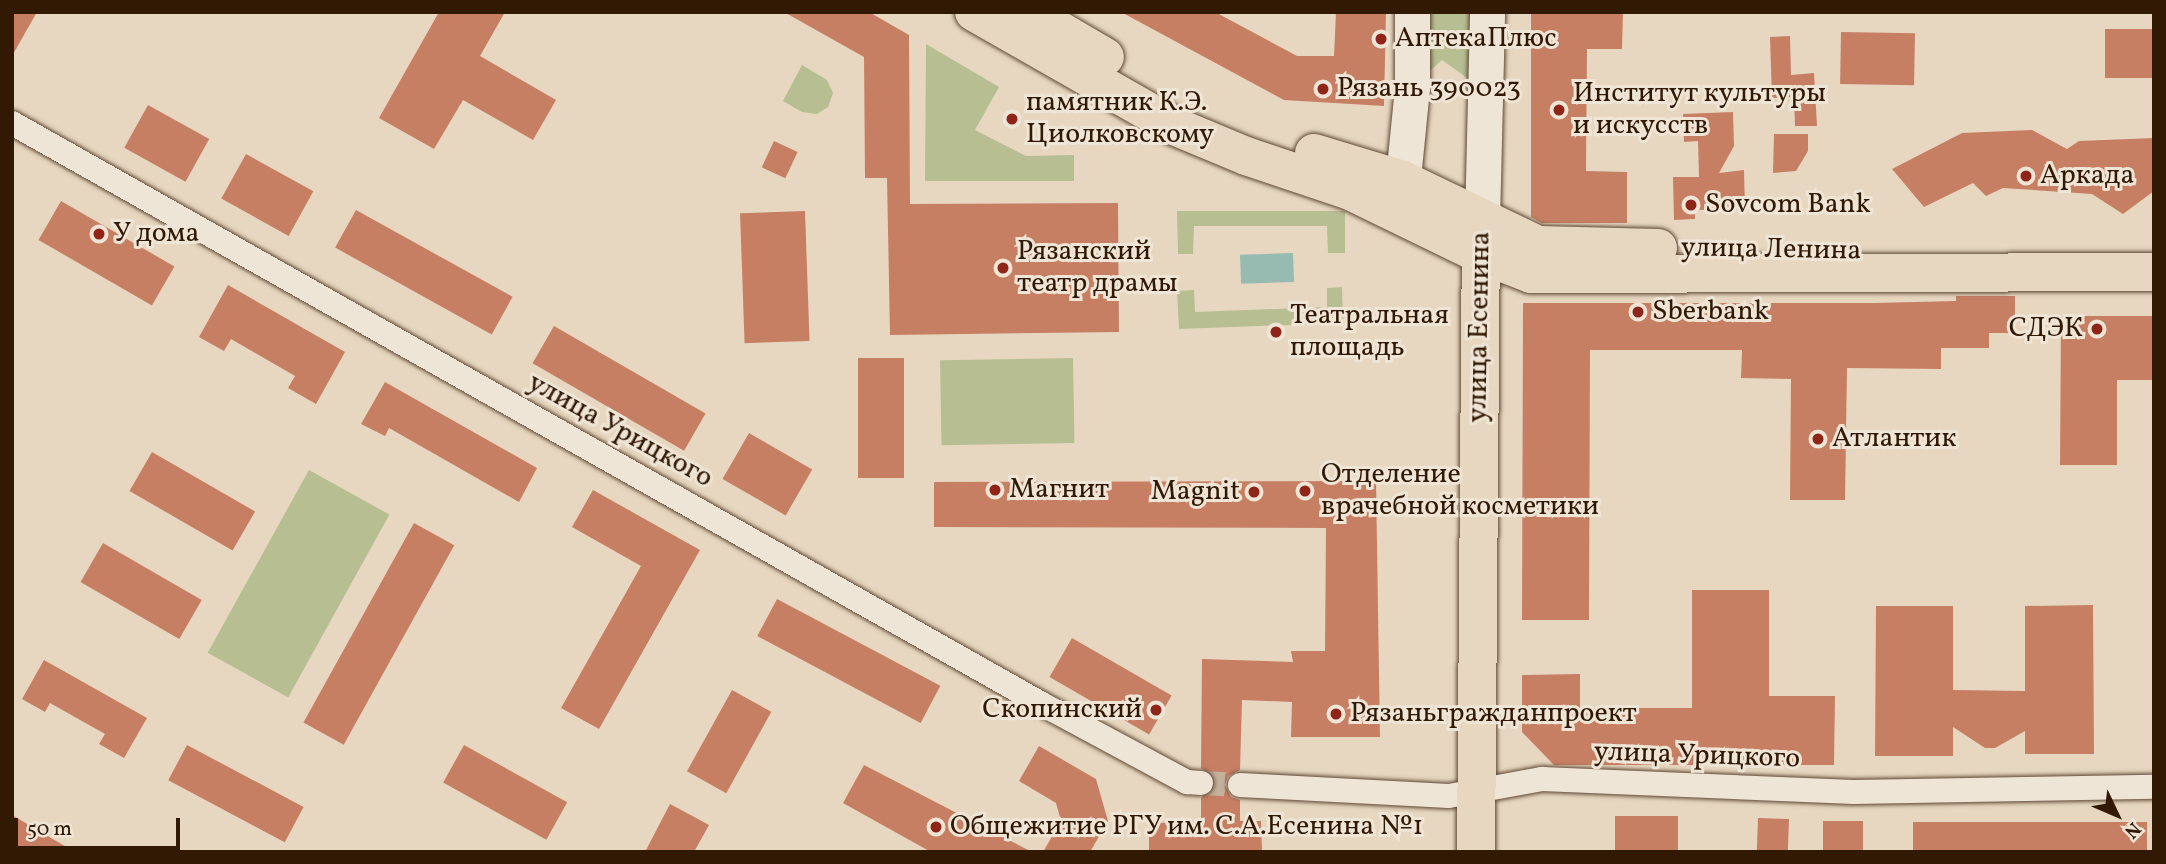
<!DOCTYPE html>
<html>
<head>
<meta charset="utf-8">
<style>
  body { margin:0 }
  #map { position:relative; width:2166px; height:864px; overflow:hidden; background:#e7d7c0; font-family:Vollkorn,serif }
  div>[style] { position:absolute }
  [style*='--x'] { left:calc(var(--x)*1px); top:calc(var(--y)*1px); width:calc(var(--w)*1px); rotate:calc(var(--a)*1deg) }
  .green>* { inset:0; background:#b7be91; transform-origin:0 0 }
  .water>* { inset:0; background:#97bab1; transform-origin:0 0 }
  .building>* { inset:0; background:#c77f64; transform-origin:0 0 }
  .minor-tunnel>* { height:24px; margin-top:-12px; transform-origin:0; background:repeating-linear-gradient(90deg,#c3b19a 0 24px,transparent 0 36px) }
  .roads { filter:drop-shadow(0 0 2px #5f4833) drop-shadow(0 0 2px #5f4833) }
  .minor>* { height:24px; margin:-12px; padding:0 12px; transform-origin:12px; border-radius:12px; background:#efe5d6 }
  .secondary>* { height:35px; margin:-17.5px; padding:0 17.5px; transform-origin:17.5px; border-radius:17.5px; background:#efe5d6 }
  .primary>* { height:38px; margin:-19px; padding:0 19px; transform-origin:19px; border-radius:19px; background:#e7d7c0 }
  .dots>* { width:19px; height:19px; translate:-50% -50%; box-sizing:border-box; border:4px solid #efe5d6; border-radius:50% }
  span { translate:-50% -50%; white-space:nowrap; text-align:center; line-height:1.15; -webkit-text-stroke:6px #efe5d6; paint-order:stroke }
  .poi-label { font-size:28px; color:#321904 }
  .left { translate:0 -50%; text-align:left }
  .right { translate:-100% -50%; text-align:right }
  .street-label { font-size:28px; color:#321904 }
  .frame { position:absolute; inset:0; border:14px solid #321904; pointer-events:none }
  .north { position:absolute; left:2082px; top:780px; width:70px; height:70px; -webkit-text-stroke:5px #efe5d6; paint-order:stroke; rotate:134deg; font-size:19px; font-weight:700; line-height:28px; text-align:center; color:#321904 }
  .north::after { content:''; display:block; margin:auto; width:24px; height:32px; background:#321904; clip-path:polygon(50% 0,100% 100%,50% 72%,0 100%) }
  .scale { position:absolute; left:14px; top:818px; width:166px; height:32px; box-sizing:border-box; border:4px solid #321904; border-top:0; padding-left:9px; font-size:21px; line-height:24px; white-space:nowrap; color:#321904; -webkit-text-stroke:5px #efe5d6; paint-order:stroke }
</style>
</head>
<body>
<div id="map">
  <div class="green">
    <i style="clip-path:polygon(1421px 12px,1473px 12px,1470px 80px,1442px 60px,1420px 80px)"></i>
    <i style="clip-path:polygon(926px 44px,999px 87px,975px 130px,1026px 156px,1074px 155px,1074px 181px,925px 181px)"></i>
    <i style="clip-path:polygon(802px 65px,827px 80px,833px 93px,828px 107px,817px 114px,802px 112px,783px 101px)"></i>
    <i style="clip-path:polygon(1177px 211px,1345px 211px,1345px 253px,1328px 253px,1327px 226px,1194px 226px,1193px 254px,1178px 254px)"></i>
    <i style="clip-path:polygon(1342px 287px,1343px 323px,1179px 329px,1177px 291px,1194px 290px,1195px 312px,1327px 307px,1327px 288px)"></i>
    <i style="left:1073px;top:358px;width:85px;height:133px;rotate:89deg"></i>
    <i style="left:309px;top:470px;width:92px;height:209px;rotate:29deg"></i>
  </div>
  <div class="water">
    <i style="left:1293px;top:253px;width:29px;height:53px;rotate:88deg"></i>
  </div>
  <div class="building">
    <i style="clip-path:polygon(12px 12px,37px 12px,12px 56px)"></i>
    <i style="clip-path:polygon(439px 12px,505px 12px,480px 56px,556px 100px,533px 140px,463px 100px,434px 149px,379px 118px)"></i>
    <i style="clip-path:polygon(784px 12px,869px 12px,909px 35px,910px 204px,1118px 203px,1119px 332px,890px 335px,887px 178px,865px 178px,864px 57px)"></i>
    <i style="clip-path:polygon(1121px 12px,1215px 12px,1297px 56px,1334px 56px,1336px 12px,1386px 12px,1384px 106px,1284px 100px)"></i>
    <i style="clip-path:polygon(1531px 12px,1623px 12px,1622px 49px,1587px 49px,1586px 171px,1627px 172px,1627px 223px,1542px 223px,1531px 217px)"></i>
    <i style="left:2105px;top:29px;width:49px;height:49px"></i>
    <i style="left:1841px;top:32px;width:74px;height:52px;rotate:1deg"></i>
    <i style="clip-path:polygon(1790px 36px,1791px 75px,1814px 73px,1817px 126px,1795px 126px,1794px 97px,1772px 98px,1770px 37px)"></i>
    <i style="left:148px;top:105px;width:70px;height:49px;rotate:29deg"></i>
    <i style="clip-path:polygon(1733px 112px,1734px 146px,1719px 173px,1744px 170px,1745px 209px,1695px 210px,1695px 219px,1674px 220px,1673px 177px,1699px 177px,1698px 141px,1684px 142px,1683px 114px)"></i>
    <i style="clip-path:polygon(2032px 130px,2067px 149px,2079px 141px,2154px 138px,2154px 191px,2123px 214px,2092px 194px,2003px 188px,1986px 196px,1973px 183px,1924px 207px,1892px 169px,1962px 133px)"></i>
    <i style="clip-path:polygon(1774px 134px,1808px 134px,1808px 151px,1796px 171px,1773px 173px)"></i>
    <i style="left:774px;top:141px;width:26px;height:29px;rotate:25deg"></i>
    <i style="left:246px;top:154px;width:77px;height:51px;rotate:29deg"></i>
    <i style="left:61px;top:201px;width:131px;height:45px;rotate:30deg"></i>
    <i style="left:356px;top:210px;width:179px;height:43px;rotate:29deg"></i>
    <i style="left:805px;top:211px;width:130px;height:65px;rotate:88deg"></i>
    <i style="clip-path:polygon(228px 285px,345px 352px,316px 404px,288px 388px,295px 376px,231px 339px,224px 351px,199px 337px)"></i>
    <i style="clip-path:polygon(1956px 296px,2015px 296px,2015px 333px,1989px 333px,1989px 348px,1941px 348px,1941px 369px,1847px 368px,1845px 500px,1790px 500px,1791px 379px,1741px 378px,1742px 350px,1590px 350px,1589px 620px,1522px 620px,1523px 303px,1873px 303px,1956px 301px)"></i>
    <i style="clip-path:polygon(2061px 316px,2154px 316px,2153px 380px,2117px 380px,2117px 465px,2060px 465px)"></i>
    <i style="left:554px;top:326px;width:175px;height:43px;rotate:30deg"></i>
    <i style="left:904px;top:358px;width:120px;height:46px;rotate:90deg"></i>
    <i style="clip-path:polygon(385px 382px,537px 468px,519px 502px,389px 428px,385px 436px,361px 424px)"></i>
    <i style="left:749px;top:433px;width:73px;height:53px;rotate:30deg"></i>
    <i style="left:152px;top:452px;width:119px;height:45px;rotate:30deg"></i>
    <i style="clip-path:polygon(1376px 481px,1380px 737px,1291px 737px,1292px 702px,1242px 700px,1240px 770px,1228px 776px,1225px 785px,1231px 797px,1240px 800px,1240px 821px,1261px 821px,1262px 852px,1149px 852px,1149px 823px,1201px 822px,1201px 798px,1216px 785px,1214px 776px,1201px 768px,1202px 659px,1293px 662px,1291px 651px,1325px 651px,1326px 528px,934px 527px,934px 482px)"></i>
    <i style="clip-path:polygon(593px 490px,700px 550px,599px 729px,561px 708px,641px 566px,572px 527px)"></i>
    <i style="left:414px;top:523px;width:46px;height:228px;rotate:29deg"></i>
    <i style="left:103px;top:543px;width:114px;height:45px;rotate:30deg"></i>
    <i style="clip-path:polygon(1692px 590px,1769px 590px,1769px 696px,1835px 696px,1834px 765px,1554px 765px,1522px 732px,1522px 675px,1580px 674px,1580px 708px,1692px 708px)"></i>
    <i style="left:777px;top:599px;width:185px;height:42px;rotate:28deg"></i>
    <i style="clip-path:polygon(2093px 605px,2094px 754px,2025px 754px,2025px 731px,1995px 748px,1985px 748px,1953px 727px,1953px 756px,1875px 756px,1876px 606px,1953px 606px,1953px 690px,2025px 691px,2025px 606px)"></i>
    <i style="left:1072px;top:638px;width:115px;height:45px;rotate:30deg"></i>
    <i style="clip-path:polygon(44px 660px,147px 718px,124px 758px,99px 744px,105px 734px,50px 703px,45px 712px,22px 699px)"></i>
    <i style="left:732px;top:690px;width:45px;height:93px;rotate:29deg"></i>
    <i style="left:187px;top:745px;width:132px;height:40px;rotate:28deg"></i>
    <i style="left:464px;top:745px;width:118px;height:43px;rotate:29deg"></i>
    <i style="clip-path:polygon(1039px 746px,1096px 779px,1108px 821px,1090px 852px,1043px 852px,1061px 821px,1056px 803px,1019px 781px)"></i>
    <i style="clip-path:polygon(864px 765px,1032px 852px,931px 852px,843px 803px)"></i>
    <i style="clip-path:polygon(670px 804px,709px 825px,694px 852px,645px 852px)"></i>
    <i style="clip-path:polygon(12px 815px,75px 852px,12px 852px)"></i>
    <i style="left:1678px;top:816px;width:36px;height:63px;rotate:90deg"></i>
    <i style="left:1758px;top:818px;width:31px;height:34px;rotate:2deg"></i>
    <i style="left:1823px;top:821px;width:40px;height:31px"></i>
    <i style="left:1913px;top:822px;width:234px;height:30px"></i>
  </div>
  <div class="minor-tunnel">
    <i style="--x:1201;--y:783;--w:39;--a:3"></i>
  </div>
  <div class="roads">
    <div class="minor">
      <i style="--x:12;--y:123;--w:1180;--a:29.43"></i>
      <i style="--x:1040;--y:703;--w:167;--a:28.3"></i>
      <i style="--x:1187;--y:782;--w:14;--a:4"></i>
      <i style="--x:1240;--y:785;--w:209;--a:3"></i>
      <i style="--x:1449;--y:796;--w:95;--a:-10.4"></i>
      <i style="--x:1542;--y:779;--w:312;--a:2.4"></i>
      <i style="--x:1854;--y:792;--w:300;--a:-1"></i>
    </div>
    <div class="secondary">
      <i style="--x:1400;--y:208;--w:122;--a:-84.3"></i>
      <i style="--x:1412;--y:87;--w:75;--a:-90"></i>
      <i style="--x:1482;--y:221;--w:209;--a:-88.6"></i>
    </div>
    <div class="primary">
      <i style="--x:974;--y:12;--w:230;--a:29.7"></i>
      <i style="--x:1174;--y:126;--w:78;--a:22.6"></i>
      <i style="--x:1246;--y:156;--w:110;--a:18.6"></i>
      <i style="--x:1350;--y:191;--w:144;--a:25.9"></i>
      <i style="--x:1480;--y:254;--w:55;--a:21.4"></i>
      <i style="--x:1531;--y:274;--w:623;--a:-0.18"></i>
      <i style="--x:1028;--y:12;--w:89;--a:30.3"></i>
      <i style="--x:1314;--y:153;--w:93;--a:16.9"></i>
      <i style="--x:1403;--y:180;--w:150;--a:25.7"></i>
      <i style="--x:1538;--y:245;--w:120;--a:1.4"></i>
      <i style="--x:1476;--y:852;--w:622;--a:-89.54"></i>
    </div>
  </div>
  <div class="dots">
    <i style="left:1381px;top:39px;background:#8f2418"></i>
    <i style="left:1323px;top:89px;background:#8f2418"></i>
    <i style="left:1559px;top:110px;background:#8f2418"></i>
    <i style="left:1012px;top:119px;background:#8f2418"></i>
    <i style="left:2026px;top:176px;background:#8f2418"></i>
    <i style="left:1691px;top:205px;background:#8f2418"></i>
    <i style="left:99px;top:234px;background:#8f2418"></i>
    <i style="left:1003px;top:268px;background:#8f2418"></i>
    <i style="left:1638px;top:312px;background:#8f2418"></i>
    <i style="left:2097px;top:329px;background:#8f2418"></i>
    <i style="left:1276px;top:332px;background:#8f2418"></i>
    <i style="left:1818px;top:439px;background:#8f2418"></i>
    <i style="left:995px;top:490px;background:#8f2418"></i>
    <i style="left:1305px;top:491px;background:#8f2418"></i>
    <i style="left:1254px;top:492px;background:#8f2418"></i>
    <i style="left:1156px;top:710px;background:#8f2418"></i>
    <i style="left:1336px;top:714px;background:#8f2418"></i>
    <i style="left:936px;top:827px;background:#8f2418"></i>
  </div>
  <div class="poi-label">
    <span class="left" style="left:1395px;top:39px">АптекаПлюс</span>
    <span class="left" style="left:1337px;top:89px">Рязань 390023</span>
    <span class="left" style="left:1573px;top:110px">Институт культуры<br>и искусств</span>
    <span class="left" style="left:1026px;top:119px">памятник К.Э.<br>Циолковскому</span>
    <span class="left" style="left:2040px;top:176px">Аркада</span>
    <span class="left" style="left:1705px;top:205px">Sovcom Bank</span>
    <span class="left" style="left:113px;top:234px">У дома</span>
    <span class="left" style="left:1017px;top:268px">Рязанский<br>театр драмы</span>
    <span class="left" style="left:1652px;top:312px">Sberbank</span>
    <span class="left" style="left:1290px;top:332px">Театральная<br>площадь</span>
    <span class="right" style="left:2083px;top:329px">СДЭК</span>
    <span class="left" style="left:1832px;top:439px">Атлантик</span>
    <span class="left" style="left:1321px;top:491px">Отделение<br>врачебной косметики</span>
    <span class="left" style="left:1009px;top:490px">Магнит</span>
    <span class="right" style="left:1240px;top:492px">Magnit</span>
    <span class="right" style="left:1142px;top:710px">Скопинский</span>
    <span class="left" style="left:1350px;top:714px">Рязаньгражданпроект</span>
    <span class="left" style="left:950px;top:827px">Общежитие РГУ им. С.А.Есенина №1</span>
  </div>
  <div class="street-label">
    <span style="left:1771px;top:250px;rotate:1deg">улица Ленина</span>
    <span style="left:1480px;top:327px;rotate:-89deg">улица Есенина</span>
    <span style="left:620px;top:431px;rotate:29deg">улица Урицкого</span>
    <span style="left:1697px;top:756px;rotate:2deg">улица Урицкого</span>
  </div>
  <div class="frame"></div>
  <div class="north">N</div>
  <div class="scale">50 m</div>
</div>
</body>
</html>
